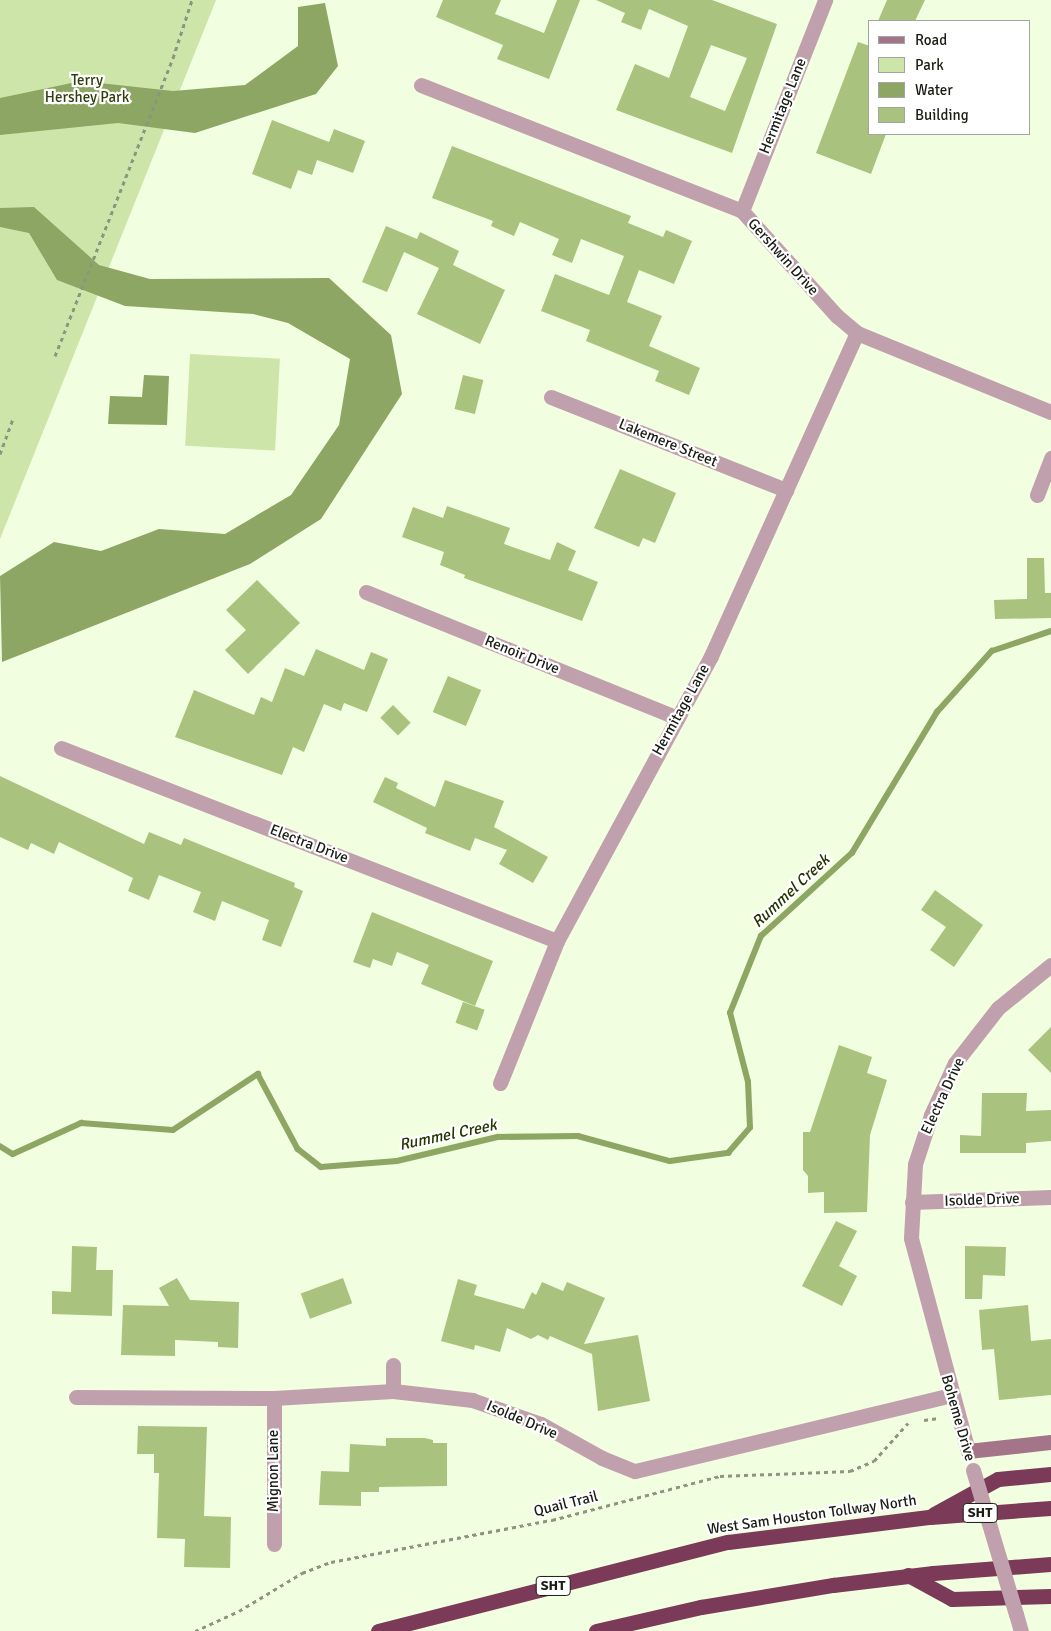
<!DOCTYPE html>
<html>
<head>
<meta charset="utf-8">
<style>
  body { margin:0 }
  #map { position:relative; width:1051px; height:1631px; overflow:hidden; background:#f2fee0; font-family:Signika,sans-serif }
  div>[style] { position:absolute }
  [style*='--x'] { left:calc(var(--x)*1px); top:calc(var(--y)*1px); width:calc(var(--w)*1px); rotate:calc(var(--a)*1deg) }
  .green>* { inset:0; background:#cde5a9; transform-origin:0 0 }
  .water>* { inset:0; background:#8da663 }
  .stream>* { height:5.5px; margin:-2.75px; padding:0 2.75px; transform-origin:2.75px; border-radius:2.75px; background:#8da663 }
  .building>* { inset:0; background:#a9c37f; transform-origin:0 0 }
  .path>* { height:3px; margin-top:-1.5px; transform-origin:0; background:repeating-linear-gradient(90deg,#8c9580 0 4px,transparent 0 8px) }
  .minor>* { height:15px; margin:-7.5px; padding:0 7.5px; transform-origin:7.5px; border-radius:7.5px; background:#c1a0ad }
  .tertiary>* { height:15px; margin:-7.5px; padding:0 7.5px; transform-origin:7.5px; border-radius:7.5px; background:#c1a0ad }
  .secondary>* { height:15px; margin:-7.5px; padding:0 7.5px; transform-origin:7.5px; border-radius:7.5px; background:#a47488 }
  .motorway>* { height:15px; margin:-7.5px; padding:0 7.5px; transform-origin:7.5px; border-radius:7.5px; background:#7a3a58 }
  .tertiary-bridge>* { height:15px; margin:-7.5px; padding:0 7.5px; transform-origin:7.5px; border-radius:7.5px; background:#c1a0ad }
  span { translate:-50% -50%; white-space:nowrap; text-align:center; line-height:1.15; -webkit-text-stroke:4.5px #fff; paint-order:stroke }
  .shield-label span { padding:1px 4px; background:#fff; border:1px solid; border-radius:4px; -webkit-text-stroke-width:0 }
  .shield-label { font-size:14px; color:#191d13; font-weight:700 }
  .park-label { font-size:15px; color:#2e3e0c }
  .street-label { font-size:15px; color:#191d13 }
  .water-label { font-size:16px; color:#253501; font-style:italic }
  .legend { position:absolute; left:868px; top:20px; width:162px; height:115px; box-sizing:border-box; background:#fff; border:1px solid #a3a5a1; margin:0; padding:6px 9px; list-style:none; font-size:15px; color:#191d13 }
  .legend li { display:flex; align-items:center; gap:10px; height:25px }
  .legend b { width:25px; border:1px solid #a3a5a1 }
</style>
</head>
<body>
<div id="map">
  <div class="green">
    <i style="clip-path:polygon(0 0,216px 0,0 539px)"></i>
    <i style="left:190px;top:354px;width:90px;height:92px;rotate:3deg"></i>
  </div>
  <div class="water">
    <i style="clip-path:polygon(325px 3px,338px 66px,316px 94px,195px 133px,118px 123px,0 135px,0 98px,81px 81px,173px 91px,245px 85px,298px 46px,298px 7px)"></i>
    <i style="clip-path:polygon(34px 207px,99px 265px,150px 279px,329px 278px,391px 335px,402px 394px,321px 519px,250px 564px,2px 662px,0 576px,54px 542px,101px 551px,159px 529px,225px 534px,291px 495px,339px 425px,350px 359px,288px 323px,253px 314px,125px 306px,57px 280px,29px 233px,0 227px,0 208px)"></i>
    <i style="clip-path:polygon(144px 375px,169px 376px,167px 425px,108px 424px,110px 396px,142px 397px)"></i>
  </div>
  <div class="stream">
    <i style="--x:0;--y:1146;--w:15;--a:32"></i>
    <i style="--x:13;--y:1154;--w:75;--a:-24.5"></i>
    <i style="--x:81;--y:1123;--w:92;--a:4.4"></i>
    <i style="--x:173;--y:1130;--w:102;--a:-33.4"></i>
    <i style="--x:258;--y:1074;--w:85;--a:61.9"></i>
    <i style="--x:298;--y:1149;--w:29;--a:38"></i>
    <i style="--x:321;--y:1167;--w:76;--a:-4.5"></i>
    <i style="--x:397;--y:1161;--w:104;--a:-13.4"></i>
    <i style="--x:498;--y:1137;--w:80;--a:-0.7"></i>
    <i style="--x:578;--y:1136;--w:95;--a:15.2"></i>
    <i style="--x:670;--y:1161;--w:59;--a:-7.9"></i>
    <i style="--x:728;--y:1153;--w:33;--a:-49"></i>
    <i style="--x:750;--y:1128;--w:46;--a:-92.5"></i>
    <i style="--x:748;--y:1082;--w:71;--a:-104.6"></i>
    <i style="--x:730;--y:1013;--w:83;--a:-68.1"></i>
    <i style="--x:761;--y:936;--w:123;--a:-42.4"></i>
    <i style="--x:852;--y:853;--w:165;--a:-58.9"></i>
    <i style="--x:937;--y:712;--w:82;--a:-48"></i>
    <i style="--x:992;--y:651;--w:62;--a:-18.7"></i>
  </div>
  <div class="building">
    <i style="clip-path:polygon(443px 0,501px 0,495px 14px,544px 33px,557px 0,580px 0,549px 79px,497px 59px,503px 45px,436px 17px)"></i>
    <i style="clip-path:polygon(evenodd,596px 0,712px 0,777px 24px,732px 153px,616px 110px,635px 64px,669px 78px,688px 26px,649px 9px,641px 30px,621px 22px,625px 13px,596px 0,711px 45px,747px 58px,725px 111px,690px 97px,711px 45px)"></i>
    <i style="clip-path:polygon(887px 0,925px 0,915px 21px,878px 21px)"></i>
    <i style="clip-path:polygon(858px 42px,870px 46px,870px 134px,886px 134px,871px 174px,816px 153px)"></i>
    <i style="clip-path:polygon(272px 120px,329px 142px,334px 129px,365px 141px,353px 173px,317px 160px,312px 175px,298px 170px,291px 189px,252px 174px)"></i>
    <i style="clip-path:polygon(452px 146px,631px 216px,628px 223px,663px 237px,666px 230px,692px 241px,674px 284px,639px 270px,627px 302px,662px 316px,649px 346px,700px 368px,689px 395px,655px 381px,659px 371px,586px 341px,590px 330px,541px 311px,555px 274px,609px 295px,624px 256px,581px 239px,572px 263px,552px 255px,559px 239px,520px 222px,514px 236px,491px 226px,493px 221px,432px 198px)"></i>
    <i style="clip-path:polygon(386px 226px,417px 239px,420px 232px,459px 251px,453px 265px,505px 290px,480px 344px,417px 314px,439px 268px,404px 252px,387px 292px,362px 282px)"></i>
    <i style="left:463px;top:375px;width:21px;height:35px;rotate:14deg"></i>
    <i style="clip-path:polygon(620px 469px,676px 493px,655px 543px,643px 538px,639px 547px,594px 528px)"></i>
    <i style="clip-path:polygon(447px 506px,510px 528px,504px 544px,550px 560px,557px 542px,576px 551px,568px 570px,598px 582px,582px 621px,464px 578px,465px 575px,440px 565px,444px 552px,402px 537px,413px 507px,443px 518px)"></i>
    <i style="clip-path:polygon(1027px 558px,1044px 558px,1045px 593px,1051px 593px,1051px 618px,995px 619px,994px 600px,1027px 599px)"></i>
    <i style="clip-path:polygon(257px 580px,300px 623px,248px 674px,225px 650px,246px 630px,226px 610px)"></i>
    <i style="clip-path:polygon(316px 649px,364px 670px,371px 652px,388px 659px,367px 712px,344px 703px,341px 711px,324px 704px,304px 752px,293px 747px,282px 775px,175px 737px,194px 690px,254px 715px,261px 697px,272px 702px,285px 668px,304px 676px)"></i>
    <i style="left:448px;top:676px;width:36px;height:39px;rotate:23deg"></i>
    <i style="left:393px;top:705px;width:25px;height:18px;rotate:45deg"></i>
    <i style="clip-path:polygon(0 776px,144px 844px,149px 832px,181px 845px,184px 838px,295px 883px,294px 887px,303px 891px,281px 947px,262px 940px,269px 920px,222px 901px,215px 921px,193px 912px,201px 892px,159px 875px,149px 900px,128px 891px,133px 878px,59px 842px,54px 854px,31px 843px,28px 850px,0 837px)"></i>
    <i style="clip-path:polygon(385px 777px,398px 783px,396px 788px,435px 807px,445px 780px,504px 801px,494px 827px,548px 857px,533px 883px,499px 864px,507px 850px,475px 838px,470px 851px,425px 833px,427px 828px,373px 802px)"></i>
    <i style="clip-path:polygon(935px 890px,983px 925px,954px 967px,930px 950px,946px 927px,921px 910px)"></i>
    <i style="clip-path:polygon(372px 912px,493px 961px,475px 1006px,421px 984px,429px 965px,397px 952px,392px 966px,373px 959px,370px 968px,353px 962px)"></i>
    <i style="left:463px;top:1002px;width:23px;height:22px;rotate:20deg"></i>
    <i style="clip-path:polygon(1051px 1027px,1051px 1073px,1028px 1050px)"></i>
    <i style="clip-path:polygon(839px 1045px,872px 1057px,867px 1073px,887px 1080px,870px 1135px,867px 1212px,824px 1213px,824px 1192px,808px 1193px,808px 1176px,803px 1170px,803px 1132px,810px 1132px)"></i>
    <i style="clip-path:polygon(982px 1093px,1027px 1093px,1026px 1111px,1051px 1110px,1051px 1141px,1026px 1143px,1026px 1153px,960px 1153px,960px 1135px,981px 1136px)"></i>
    <i style="clip-path:polygon(836px 1221px,857px 1231px,839px 1266px,857px 1276px,842px 1306px,802px 1286px)"></i>
    <i style="clip-path:polygon(72px 1246px,97px 1247px,96px 1270px,113px 1270px,112px 1316px,52px 1314px,52px 1291px,71px 1292px)"></i>
    <i style="clip-path:polygon(965px 1246px,1006px 1247px,1005px 1276px,983px 1275px,982px 1299px,965px 1299px)"></i>
    <i style="clip-path:polygon(177px 1278px,190px 1300px,239px 1302px,238px 1348px,218px 1347px,218px 1342px,175px 1340px,175px 1356px,121px 1355px,123px 1305px,169px 1306px,159px 1288px)"></i>
    <i style="left:343px;top:1278px;width:27px;height:45px;rotate:70deg"></i>
    <i style="clip-path:polygon(458px 1279px,477px 1285px,474px 1295px,524px 1309px,532px 1292px,536px 1295px,542px 1282px,563px 1291px,567px 1282px,605px 1298px,584px 1344px,638px 1335px,650px 1401px,598px 1411px,592px 1354px,550px 1336px,548px 1340px,538px 1335px,531px 1339px,507px 1328px,500px 1352px,475px 1345px,474px 1350px,441px 1341px)"></i>
    <i style="clip-path:polygon(1028px 1305px,1031px 1341px,1051px 1339px,1051px 1395px,999px 1400px,994px 1349px,982px 1350px,979px 1310px)"></i>
    <i style="clip-path:polygon(138px 1426px,207px 1427px,204px 1516px,231px 1517px,230px 1568px,184px 1567px,185px 1539px,157px 1538px,159px 1473px,154px 1473px,154px 1454px,137px 1454px)"></i>
    <i style="clip-path:polygon(386px 1438px,425px 1438px,433px 1440px,433px 1443px,447px 1443px,447px 1486px,379px 1487px,379px 1492px,361px 1492px,361px 1506px,319px 1505px,321px 1471px,349px 1472px,350px 1444px,386px 1446px)"></i>
  </div>
  <div class="path">
    <i style="--x:55;--y:356;--w:321;--a:-68.4"></i>
    <i style="--x:173;--y:58;--w:61;--a:-71.9"></i>
    <i style="--x:0;--y:454;--w:40;--a:-69.8"></i>
    <i style="--x:924;--y:1420;--w:15;--a:-8"></i>
    <i style="--x:195;--y:1631;--w:48;--a:-24.4"></i>
    <i style="--x:239;--y:1611;--w:74;--a:-31.1"></i>
    <i style="--x:302;--y:1573;--w:31;--a:-21"></i>
    <i style="--x:331;--y:1562;--w:225;--a:-10.8"></i>
    <i style="--x:552;--y:1520;--w:174;--a:-14.7"></i>
    <i style="--x:720;--y:1476;--w:130;--a:-2.2"></i>
    <i style="--x:850;--y:1471;--w:26;--a:-23"></i>
    <i style="--x:874;--y:1461;--w:51;--a:-48.2"></i>
  </div>
  <div class="minor">
    <i style="--x:421;--y:85;--w:345;--a:21.4"></i>
    <i style="--x:742;--y:211;--w:142;--a:47.9"></i>
    <i style="--x:837;--y:316;--w:26;--a:40"></i>
    <i style="--x:857;--y:333;--w:209;--a:22.2"></i>
    <i style="--x:742;--y:211;--w:227;--a:-68.5"></i>
    <i style="--x:551;--y:397;--w:253;--a:21.6"></i>
    <i style="--x:1037;--y:495;--w:40;--a:-69"></i>
    <i style="--x:366;--y:592;--w:336;--a:22"></i>
    <i style="--x:61;--y:748;--w:532;--a:21.26"></i>
    <i style="--x:500;--y:1083;--w:153;--a:-68.1"></i>
    <i style="--x:557;--y:941;--w:324;--a:-61.6"></i>
    <i style="--x:711;--y:656;--w:354;--a:-65.7"></i>
    <i style="--x:912;--y:1202;--w:139;--a:-2.1"></i>
    <i style="--x:393;--y:1391;--w:26;--a:-90"></i>
    <i style="--x:76;--y:1397;--w:198;--a:0.3"></i>
    <i style="--x:274;--y:1398;--w:119;--a:-3.4"></i>
    <i style="--x:393;--y:1391;--w:80;--a:6.5"></i>
    <i style="--x:472;--y:1400;--w:73;--a:19.2"></i>
    <i style="--x:541;--y:1424;--w:70;--a:29.1"></i>
    <i style="--x:602;--y:1458;--w:35;--a:22"></i>
    <i style="--x:635;--y:1471;--w:325;--a:-13.5"></i>
    <i style="--x:274;--y:1398;--w:146;--a:90"></i>
    <i style="--x:968;--y:1451;--w:220;--a:-105"></i>
    <i style="--x:911;--y:1238;--w:74;--a:-86.9"></i>
    <i style="--x:915;--y:1164;--w:52;--a:-71.9"></i>
    <i style="--x:931;--y:1115;--w:57;--a:-65.2"></i>
    <i style="--x:955;--y:1063;--w:70;--a:-52"></i>
    <i style="--x:998;--y:1008;--w:68;--a:-39.1"></i>
  </div>
  <div class="tertiary">
    <i style="--x:1016;--y:1614;--w:18;--a:74"></i>
  </div>
  <div class="secondary">
    <i style="--x:968;--y:1451;--w:83;--a:-6.2"></i>
  </div>
  <div class="motorway">
    <i style="--x:934;--y:1514;--w:73;--a:-28.7"></i>
    <i style="--x:998;--y:1479;--w:53;--a:-5.4"></i>
    <i style="--x:908;--y:1575;--w:50;--a:28.6"></i>
    <i style="--x:952;--y:1599;--w:99;--a:-1.7"></i>
    <i style="--x:378;--y:1631;--w:361;--a:-14.3"></i>
    <i style="--x:728;--y:1542;--w:204;--a:-7.1"></i>
    <i style="--x:930;--y:1517;--w:121;--a:-4.3"></i>
    <i style="--x:596;--y:1631;--w:108;--a:-12.9"></i>
    <i style="--x:701;--y:1607;--w:134;--a:-9.5"></i>
    <i style="--x:833;--y:1585;--w:101;--a:-6.8"></i>
    <i style="--x:933;--y:1573;--w:118;--a:-4.4"></i>
  </div>
  <div class="tertiary-bridge">
    <i style="--x:973;--y:1470;--w:150;--a:73.4"></i>
  </div>
  <div class="shield-label">
    <span style="left:980px;top:1513px">SHT</span>
    <span style="left:553px;top:1586px">SHT</span>
  </div>
  <div class="park-label">
    <span style="left:87px;top:89px">Terry<br>Hershey Park</span>
  </div>
  <div class="street-label">
    <span style="left:783px;top:106px;rotate:-68deg">Hermitage Lane</span>
    <span style="left:783px;top:257px;rotate:48deg">Gershwin Drive</span>
    <span style="left:668px;top:443px;rotate:22deg">Lakemere Street</span>
    <span style="left:522px;top:655px;rotate:22deg">Renoir Drive</span>
    <span style="left:681px;top:710px;rotate:-61deg">Hermitage Lane</span>
    <span style="left:309px;top:844px;rotate:21deg">Electra Drive</span>
    <span style="left:943px;top:1096px;rotate:-65deg">Electra Drive</span>
    <span style="left:982px;top:1200px;rotate:-2deg">Isolde Drive</span>
    <span style="left:958px;top:1418px;rotate:74deg">Boheme Drive</span>
    <span style="left:522px;top:1420px;rotate:23deg">Isolde Drive</span>
    <span style="left:274px;top:1471px;rotate:-90deg">Mignon Lane</span>
    <span style="left:566px;top:1504px;rotate:-14deg">Quail Trail</span>
    <span style="left:812px;top:1515px;rotate:-8deg">West Sam Houston Tollway North</span>
  </div>
  <div class="water-label">
    <span style="left:791px;top:891px;rotate:-43deg">Rummel Creek</span>
    <span style="left:448px;top:1135px;rotate:-12deg">Rummel Creek</span>
  </div>
  <ul class="legend">
  <li><b style="height:6px;background:#a47488"></b>Road</li>
  <li><b style="height:14px;background:#cde5a9"></b>Park</li>
  <li><b style="height:14px;background:#8da663"></b>Water</li>
  <li><b style="height:14px;background:#a9c37f"></b>Building</li>
  </ul>
</div>
</body>
</html>
